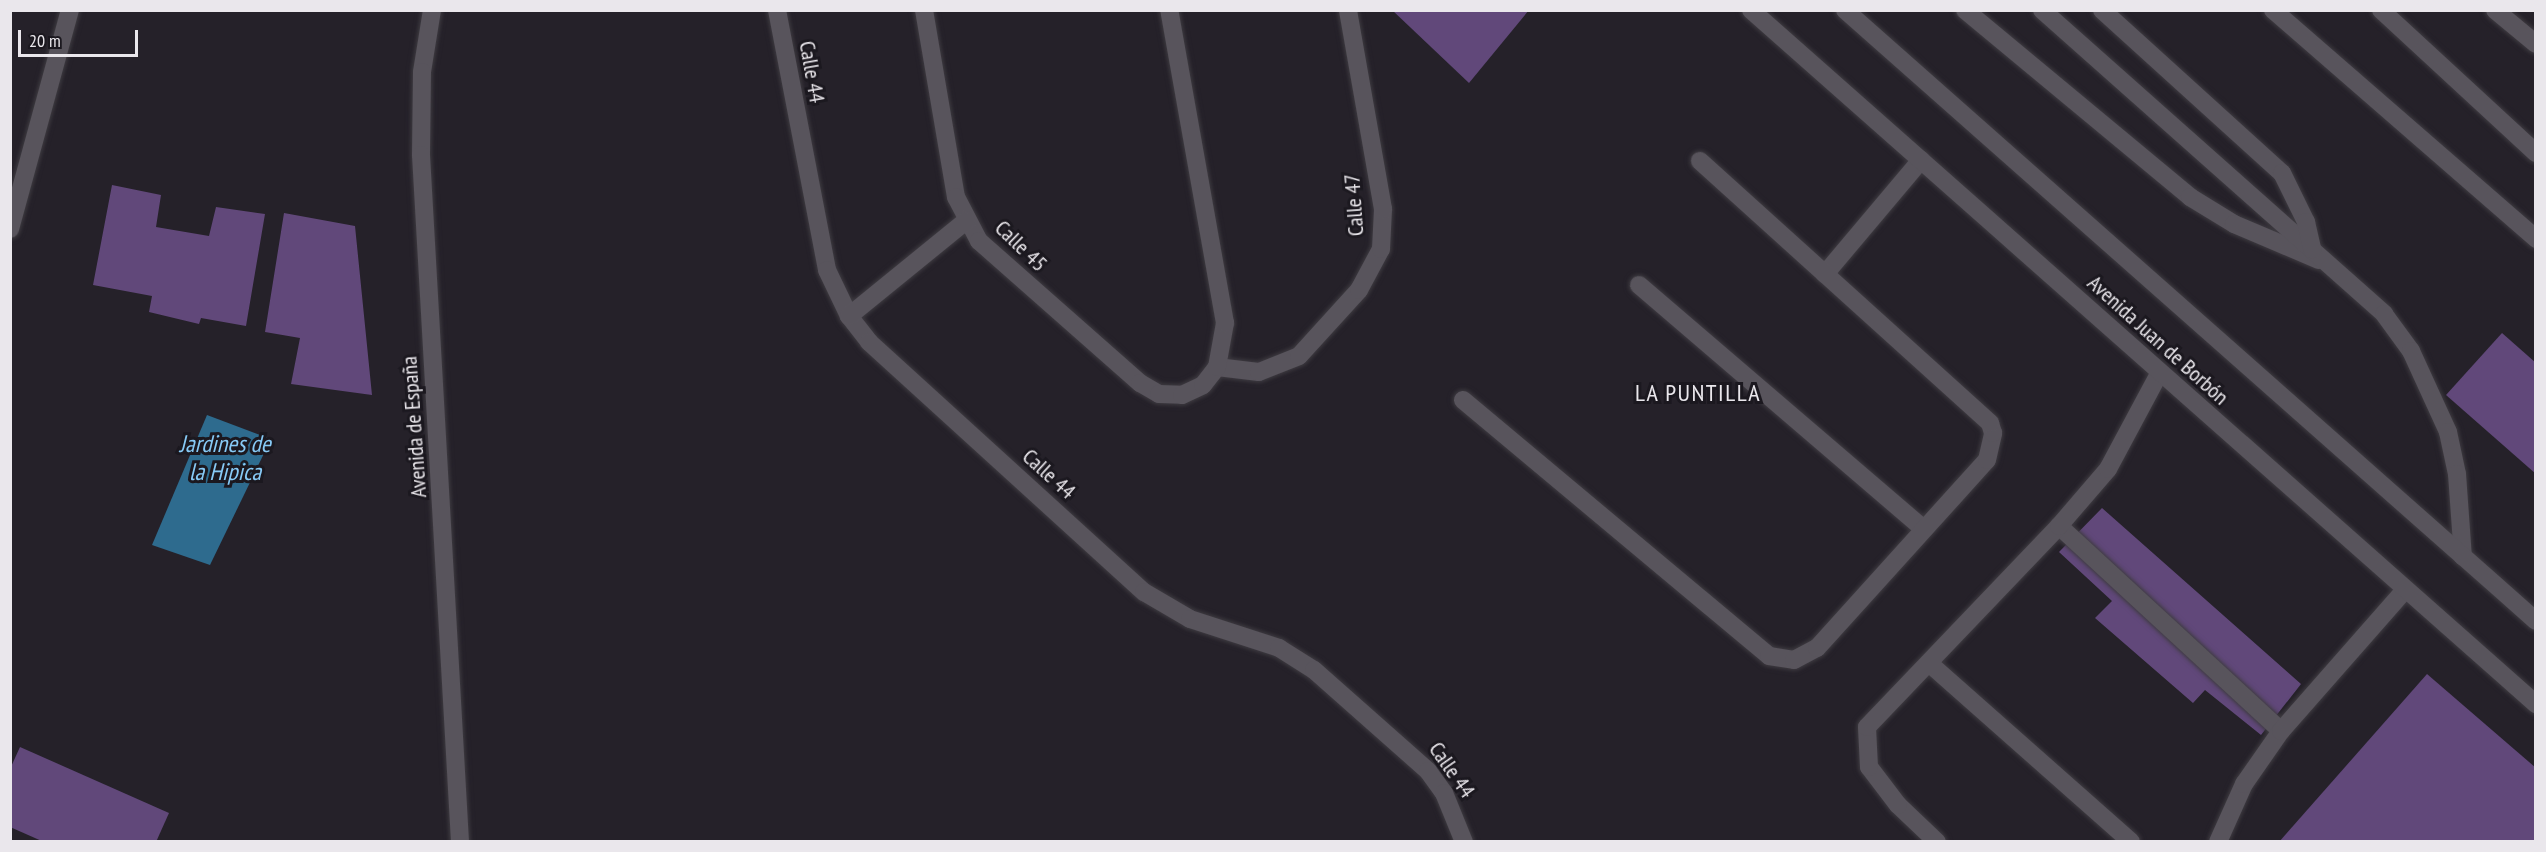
<!DOCTYPE html>
<html>
<head>
<meta charset="utf-8">
<style>
  body { margin:0 }
  #map { position:relative; width:2546px; height:852px; overflow:hidden; background:#252129; font-family:"PT Sans Narrow",sans-serif }
  div>[style] { position:absolute }
  [style*='--x'] { left:calc(var(--x)*1px); top:calc(var(--y)*1px); width:calc(var(--w)*1px); rotate:calc(var(--a)*1deg) }
  .water>* { inset:0; background:#2e6b8e }
  .building>* { inset:0; background:#61487a }
  .roads { filter:drop-shadow(0 0 2px #3e3b41) drop-shadow(0 0 2px #3e3b41) }
  .service>* { height:18px; margin:-9px; padding:0 9px; transform-origin:9px; border-radius:9px; background:#58545c }
  .minor>* { height:18px; margin:-9px; padding:0 9px; transform-origin:9px; border-radius:9px; background:#58545c }
  span { translate:-50% -50%; white-space:nowrap; text-align:center; line-height:1.15; -webkit-text-stroke:6px #1b181f; paint-order:stroke }
  .street-label { font-size:22px; color:#eae7ec }
  .neighbourhood-label { font-size:24px; color:#eae7ec; letter-spacing:1.5px }
  .water-label { font-size:24px; color:#87caf6; font-style:italic }
  .frame { position:absolute; inset:0; border:12px solid #eae7ec; pointer-events:none }
  .scale { position:absolute; left:18px; top:30px; width:120px; height:27px; box-sizing:border-box; border:3px solid #eae7ec; border-top:0; padding-left:8px; font-size:18px; line-height:21px; white-space:nowrap; color:#eae7ec; -webkit-text-stroke:4px #1b181f; paint-order:stroke }
</style>
</head>
<body>
<div id="map">
  <div class="water">
    <i style="clip-path:polygon(207px 415px,271px 439px,210px 565px,152px 545px)"></i>
  </div>
  <div class="building">
    <i style="clip-path:polygon(1392px 10px,1529px 10px,1469px 83px)"></i>
    <i style="clip-path:polygon(112px 185px,161px 195px,156px 227px,209px 236px,216px 207px,265px 214px,246px 326px,201px 318px,199px 324px,149px 312px,152px 296px,93px 285px)"></i>
    <i style="clip-path:polygon(284px 213px,355px 226px,372px 395px,291px 384px,300px 338px,265px 332px)"></i>
    <i style="clip-path:polygon(2502px 333px,2536px 363px,2536px 474px,2446px 395px)"></i>
    <i style="clip-path:polygon(2102px 508px,2301px 684px,2261px 735px,2205px 690px,2193px 703px,2095px 618px,2112px 601px,2059px 552px)"></i>
    <i style="clip-path:polygon(2427px 674px,2536px 768px,2536px 842px,2279px 842px)"></i>
    <i style="clip-path:polygon(20px 747px,169px 813px,156px 842px,44px 842px,10px 827px,10px 769px)"></i>
  </div>
  <div class="roads">
    <div class="service">
      <i style="--x:1965;--y:10;--w:293;--a:39.7"></i>
      <i style="--x:2190;--y:197;--w:52;--a:31.5"></i>
      <i style="--x:2234;--y:224;--w:92;--a:23"></i>
      <i style="--x:2042;--y:10;--w:458;--a:41.6"></i>
      <i style="--x:2384;--y:314;--w:46;--a:53.9"></i>
      <i style="--x:2411;--y:351;--w:89;--a:65.4"></i>
      <i style="--x:2448;--y:432;--w:43;--a:77.9"></i>
      <i style="--x:2457;--y:474;--w:83;--a:85.9"></i>
      <i style="--x:2102;--y:10;--w:243;--a:42.2"></i>
      <i style="--x:2282;--y:173;--w:55;--a:63.9"></i>
      <i style="--x:2306;--y:222;--w:28;--a:77"></i>
      <i style="--x:2273;--y:10;--w:349;--a:41"></i>
      <i style="--x:2381;--y:10;--w:211;--a:42.7"></i>
      <i style="--x:2495;--y:10;--w:53;--a:39.7"></i>
      <i style="--x:1825;--y:274;--w:149;--a:-49.9"></i>
      <i style="--x:1639;--y:285;--w:375;--a:40.6"></i>
      <i style="--x:1217;--y:367;--w:42;--a:6.8"></i>
      <i style="--x:1259;--y:372;--w:43;--a:-21.8"></i>
      <i style="--x:1299;--y:356;--w:89;--a:-47.7"></i>
      <i style="--x:1359;--y:290;--w:47;--a:-61.8"></i>
      <i style="--x:1381;--y:249;--w:40;--a:-87.1"></i>
      <i style="--x:1383;--y:209;--w:202;--a:-100"></i>
      <i style="--x:1463;--y:400;--w:399;--a:39.9"></i>
      <i style="--x:1769;--y:656;--w:25;--a:9"></i>
      <i style="--x:1794;--y:660;--w:26;--a:-28"></i>
      <i style="--x:1817;--y:648;--w:253;--a:-47.9"></i>
      <i style="--x:1987;--y:460;--w:28;--a:-77"></i>
      <i style="--x:1993;--y:433;--w:10;--a:-107"></i>
      <i style="--x:1990;--y:423;--w:391;--a:-137.9"></i>
      <i style="--x:2059;--y:526;--w:302;--a:42.7"></i>
      <i style="--x:1930;--y:664;--w:268;--a:41.5"></i>
      <i style="--x:1937;--y:842;--w:54;--a:-136.5"></i>
      <i style="--x:1898;--y:805;--w:48;--a:-127.3"></i>
      <i style="--x:1869;--y:767;--w:40;--a:-92.9"></i>
      <i style="--x:1867;--y:727;--w:278;--a:-46.3"></i>
      <i style="--x:2059;--y:526;--w:75;--a:-49.3"></i>
      <i style="--x:2108;--y:469;--w:108;--a:-61.8"></i>
      <i style="--x:2218;--y:842;--w:64;--a:-65.9"></i>
      <i style="--x:2244;--y:784;--w:65;--a:-55.1"></i>
      <i style="--x:2281;--y:731;--w:188;--a:-48.7"></i>
    </div>
    <div class="minor">
      <i style="--x:432;--y:10;--w:63;--a:99.2"></i>
      <i style="--x:422;--y:72;--w:83;--a:90.7"></i>
      <i style="--x:421;--y:155;--w:688;--a:86.75"></i>
      <i style="--x:777;--y:10;--w:265;--a:79.1"></i>
      <i style="--x:827;--y:270;--w:51;--a:64.4"></i>
      <i style="--x:849;--y:316;--w:33;--a:52"></i>
      <i style="--x:869;--y:342;--w:372;--a:42.3"></i>
      <i style="--x:1144;--y:592;--w:53;--a:30.4"></i>
      <i style="--x:1190;--y:619;--w:94;--a:18"></i>
      <i style="--x:1279;--y:648;--w:41;--a:32.2"></i>
      <i style="--x:1314;--y:670;--w:152;--a:41.5"></i>
      <i style="--x:1428;--y:771;--w:27;--a:54"></i>
      <i style="--x:1444;--y:793;--w:53;--a:67.8"></i>
      <i style="--x:924;--y:10;--w:190;--a:80.3"></i>
      <i style="--x:956;--y:197;--w:50;--a:62.4"></i>
      <i style="--x:979;--y:241;--w:215;--a:41.4"></i>
      <i style="--x:1140;--y:383;--w:22;--a:30"></i>
      <i style="--x:1159;--y:394;--w:23;--a:2"></i>
      <i style="--x:1182;--y:395;--w:23;--a:-25"></i>
      <i style="--x:1203;--y:385;--w:23;--a:-52"></i>
      <i style="--x:1217;--y:367;--w:45;--a:-79.7"></i>
      <i style="--x:1225;--y:323;--w:318;--a:-100.1"></i>
      <i style="--x:1751;--y:10;--w:1048;--a:41.48"></i>
      <i style="--x:1845;--y:10;--w:922;--a:41.48"></i>
      <i style="--x:10;--y:229;--w:227;--a:-74.7"></i>
      <i style="--x:849;--y:316;--w:151;--a:-39.1"></i>
    </div>
  </div>
  <div class="street-label">
    <span style="left:812px;top:72px;rotate:80deg">Calle 44</span>
    <span style="left:1354px;top:205px;rotate:-94deg">Calle 47</span>
    <span style="left:1021px;top:246px;rotate:44deg">Calle 45</span>
    <span style="left:2158px;top:340px;rotate:42deg">Avenida Juan de Borbón</span>
    <span style="left:414px;top:427px;rotate:-94deg">Avenida de España</span>
    <span style="left:1049px;top:474px;rotate:42deg">Calle 44</span>
    <span style="left:1452px;top:770px;rotate:55deg">Calle 44</span>
  </div>
  <div class="neighbourhood-label">
    <span style="left:1698px;top:393px">LA PUNTILLA</span>
  </div>
  <div class="water-label">
    <span style="left:225px;top:458px">Jardines de<br>la Hipica</span>
  </div>
  <div class="frame"></div>
  <div class="scale">20 m</div>
</div>
</body>
</html>
